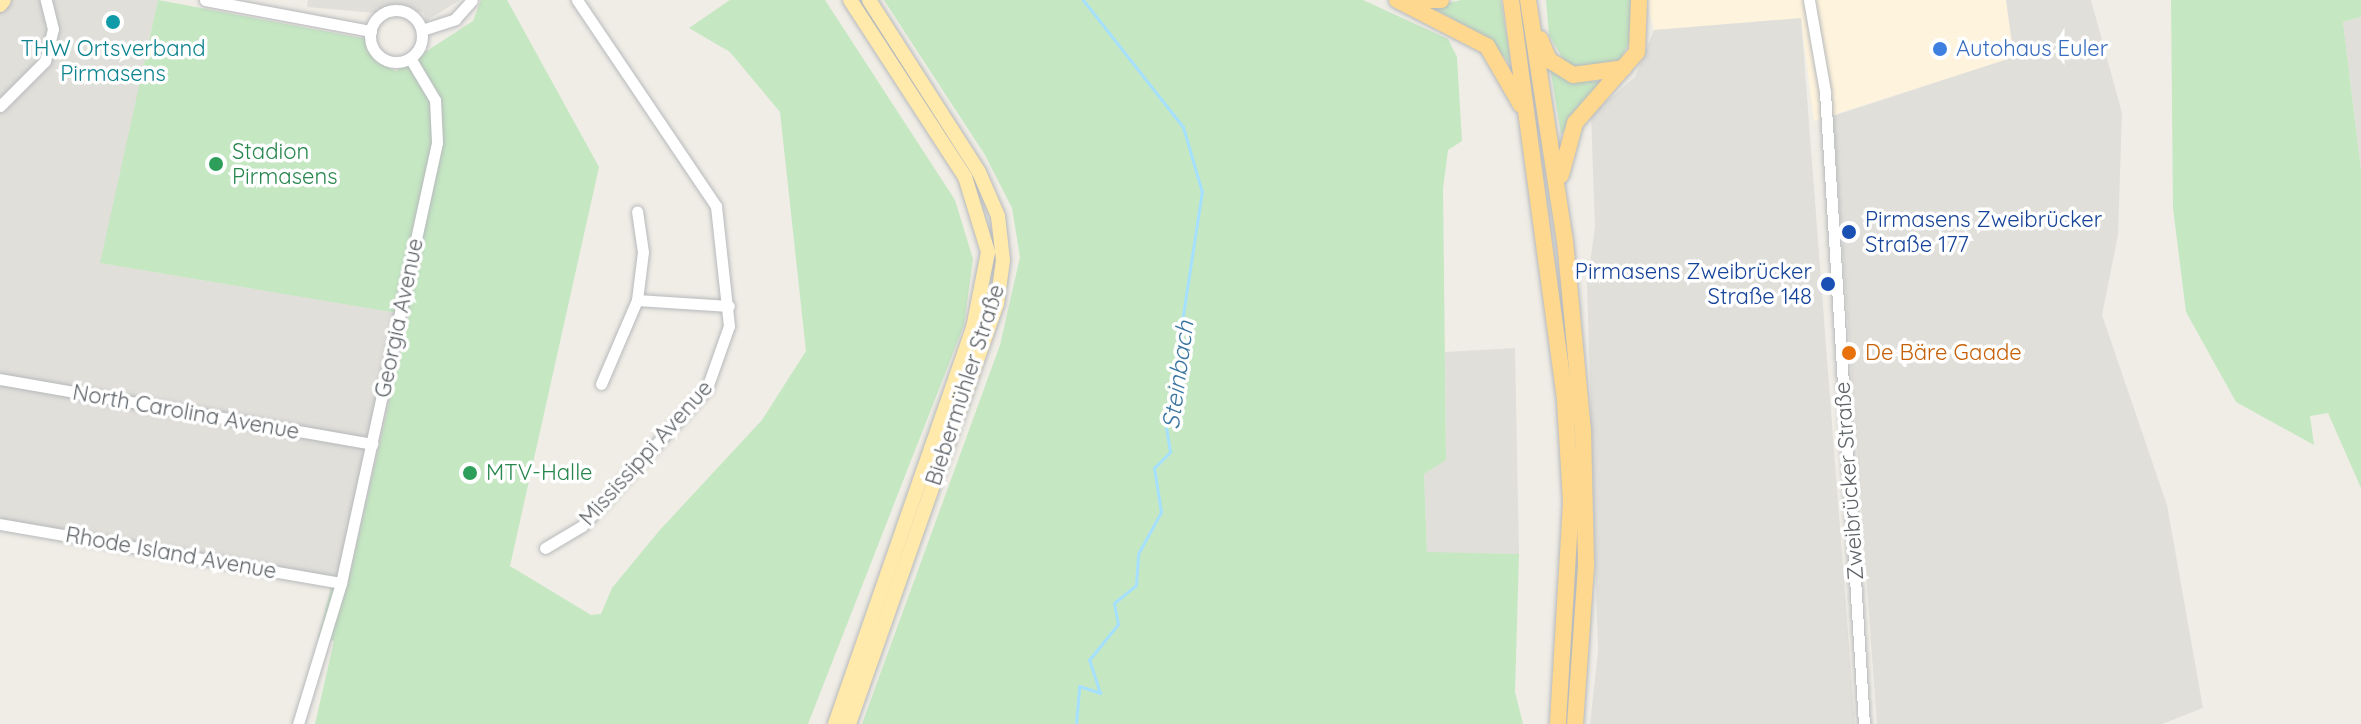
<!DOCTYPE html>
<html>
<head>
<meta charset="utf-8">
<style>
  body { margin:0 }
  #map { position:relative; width:2361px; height:724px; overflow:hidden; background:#f0ede6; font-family:Quicksand,sans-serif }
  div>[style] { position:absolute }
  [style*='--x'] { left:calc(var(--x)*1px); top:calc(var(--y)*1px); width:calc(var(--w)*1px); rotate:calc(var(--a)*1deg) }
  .commercial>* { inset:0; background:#fef3dc }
  .industrial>* { inset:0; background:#e1dfda }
  .green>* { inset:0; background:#c5e7c2 }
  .stream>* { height:3px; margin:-1.5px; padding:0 1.5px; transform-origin:1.5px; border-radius:1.5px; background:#a6e0ff }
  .roads { filter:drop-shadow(0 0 2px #b6b9bc) drop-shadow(0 0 2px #b6b9bc) }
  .minor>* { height:11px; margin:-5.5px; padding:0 5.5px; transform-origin:5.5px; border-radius:5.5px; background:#fff }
  .minor>.ring { margin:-5.5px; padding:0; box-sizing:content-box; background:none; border:11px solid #fff; border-radius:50% }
  .major>* { height:14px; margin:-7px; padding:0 7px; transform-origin:7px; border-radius:7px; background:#ffeaab }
  .highway>* { height:16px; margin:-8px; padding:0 8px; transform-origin:8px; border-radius:8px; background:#fed88e }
  .dots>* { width:22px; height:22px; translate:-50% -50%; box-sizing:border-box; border:4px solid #fff; border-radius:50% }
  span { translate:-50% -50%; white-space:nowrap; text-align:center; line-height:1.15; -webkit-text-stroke:7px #fff; paint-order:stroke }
  .culture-label { font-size:22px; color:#0d838f }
  .shop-label { font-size:22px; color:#366cbe }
  .left { translate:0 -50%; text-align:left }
  .leisure-label { font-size:22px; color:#27864d }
  .transit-label { font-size:22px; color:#164399 }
  .right { translate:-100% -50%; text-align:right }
  .street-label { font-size:22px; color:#5d6266 }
  .food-label { font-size:22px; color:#c56008 }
  .water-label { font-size:24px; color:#3b76a1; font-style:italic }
</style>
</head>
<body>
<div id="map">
  <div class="commercial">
    <i style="clip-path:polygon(1647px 0,2006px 0,2014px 57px,1814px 121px,1801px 18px,1654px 30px)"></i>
  </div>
  <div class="industrial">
    <i style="clip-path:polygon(0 0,158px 0,101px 263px,409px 315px,347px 587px,0 522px)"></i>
    <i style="clip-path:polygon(308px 0,460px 0,426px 21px,424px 13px,395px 4px,376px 13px,307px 7px)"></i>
    <i style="clip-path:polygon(2006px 0,2091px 0,2122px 113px,2118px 235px,2102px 315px,2167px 505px,2203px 708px,2162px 724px,1877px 724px,1833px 116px,2014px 57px)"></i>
    <i style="clip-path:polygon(2361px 17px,2361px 170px,2343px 22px)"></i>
    <i style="clip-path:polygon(1801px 18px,1855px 724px,1590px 724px,1598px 651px,1587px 284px,1595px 227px,1591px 115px,1635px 77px,1654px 30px)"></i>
    <i style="clip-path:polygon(1515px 348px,1519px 554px,1427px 553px,1424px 474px,1446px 459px,1445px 352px)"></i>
  </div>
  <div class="green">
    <i style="clip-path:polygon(158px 0,367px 39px,374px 60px,396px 71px,473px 21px,481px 0,507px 0,599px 167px,510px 566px,591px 615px,601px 614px,612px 588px,659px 531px,762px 420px,806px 351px,780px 112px,730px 52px,689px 28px,730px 0,825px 0,955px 200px,973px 259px,964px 325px,808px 724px,315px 724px,334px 641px,318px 638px,332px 584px,347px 587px,409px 315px,100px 263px)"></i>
    <i style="clip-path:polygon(884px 0,1363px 0,1448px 39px,1457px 57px,1462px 141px,1448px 150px,1443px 189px,1446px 460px,1424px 474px,1427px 552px,1519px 554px,1515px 692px,1523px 724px,862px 724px,1000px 345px,1020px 257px,1012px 208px,985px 155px)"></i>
    <i style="clip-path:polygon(1461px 0,1501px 0,1511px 65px,1488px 38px,1431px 7px)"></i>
    <i style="clip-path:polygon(1546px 0,1631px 0,1633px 35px,1619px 63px,1572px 67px,1564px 61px,1549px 35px)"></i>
    <i style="clip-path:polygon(2171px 0,2361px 0,2361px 17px,2343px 22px,2361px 170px,2361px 488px,2328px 413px,2310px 416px,2314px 445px,2236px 402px,2186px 312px,2173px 208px)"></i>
    <i style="clip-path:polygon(1550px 67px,1571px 80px,1607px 82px,1583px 101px,1561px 135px)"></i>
  </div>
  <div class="stream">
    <i style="--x:1076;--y:724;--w:38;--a:-85"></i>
    <i style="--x:1079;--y:686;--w:22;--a:18"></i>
    <i style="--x:1100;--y:693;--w:35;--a:-108"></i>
    <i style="--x:1089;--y:660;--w:46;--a:-51.1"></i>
    <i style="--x:1118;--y:624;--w:21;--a:-101"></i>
    <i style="--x:1114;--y:603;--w:28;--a:-39"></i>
    <i style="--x:1136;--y:585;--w:31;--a:-86"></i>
    <i style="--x:1138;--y:554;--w:48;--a:-61.3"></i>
    <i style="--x:1161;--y:512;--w:45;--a:-99"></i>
    <i style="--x:1154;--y:468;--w:23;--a:-45"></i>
    <i style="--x:1170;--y:452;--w:26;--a:-99"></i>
    <i style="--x:1166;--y:426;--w:237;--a:-81.3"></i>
    <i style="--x:1202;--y:192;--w:68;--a:-106.3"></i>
    <i style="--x:1183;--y:127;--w:162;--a:-128.2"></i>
  </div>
  <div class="roads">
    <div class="minor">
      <i style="--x:205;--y:0;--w:169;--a:10.6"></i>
      <i style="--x:1809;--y:0;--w:93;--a:80.1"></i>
      <i style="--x:1825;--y:92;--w:633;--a:86.47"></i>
      <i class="ring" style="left:370px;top:10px;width:41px;height:41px"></i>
      <i style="--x:422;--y:30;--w:35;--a:-18"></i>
      <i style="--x:455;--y:19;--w:25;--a:-48"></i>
      <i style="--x:0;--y:106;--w:64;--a:-45"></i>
      <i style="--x:45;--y:61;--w:33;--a:-76"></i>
      <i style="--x:53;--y:29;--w:30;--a:-104"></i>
      <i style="--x:637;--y:300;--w:92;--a:3.7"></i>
      <i style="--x:0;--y:379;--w:378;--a:9.9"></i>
      <i style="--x:601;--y:384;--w:91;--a:-66.8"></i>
      <i style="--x:637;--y:300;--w:48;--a:-82.9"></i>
      <i style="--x:643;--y:252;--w:41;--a:-98.3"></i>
      <i style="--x:0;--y:524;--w:346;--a:9.8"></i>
      <i style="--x:545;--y:548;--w:43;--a:-30.7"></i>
      <i style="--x:582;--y:526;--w:186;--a:-47.8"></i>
      <i style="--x:707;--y:388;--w:66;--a:-70.5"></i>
      <i style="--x:729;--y:326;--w:121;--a:-96.2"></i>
      <i style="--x:716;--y:206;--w:249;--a:-124"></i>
      <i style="--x:298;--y:724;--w:147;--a:-73"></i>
      <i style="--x:341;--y:583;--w:451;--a:-77.7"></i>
      <i style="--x:437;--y:142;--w:42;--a:-92.7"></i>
      <i style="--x:435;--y:100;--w:49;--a:-120.8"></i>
    </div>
    <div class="major">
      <i style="--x:0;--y:5;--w:6;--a:-51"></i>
      <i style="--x:835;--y:724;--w:419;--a:-70.8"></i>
      <i style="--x:973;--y:328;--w:77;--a:-78.8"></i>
      <i style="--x:988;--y:252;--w:78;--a:-107"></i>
      <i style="--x:965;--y:177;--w:211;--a:-123"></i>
      <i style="--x:849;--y:724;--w:445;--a:-70.6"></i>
      <i style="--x:997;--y:304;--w:44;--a:-82.2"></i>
      <i style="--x:1003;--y:260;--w:44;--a:-96.5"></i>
      <i style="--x:998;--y:216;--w:48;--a:-113.4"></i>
      <i style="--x:979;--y:172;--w:204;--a:-122.6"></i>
    </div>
    <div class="highway">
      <i style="--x:1397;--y:0;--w:101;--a:27.1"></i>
      <i style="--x:1487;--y:46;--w:68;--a:60"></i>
      <i style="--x:1416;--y:0;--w:25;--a:0"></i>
      <i style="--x:1511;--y:0;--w:405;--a:82.3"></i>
      <i style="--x:1565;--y:401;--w:102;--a:86.6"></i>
      <i style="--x:1571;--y:503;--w:221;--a:93.4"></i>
      <i style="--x:1528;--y:0;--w:244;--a:81.3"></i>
      <i style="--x:1565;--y:241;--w:190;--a:84.6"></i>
      <i style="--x:1583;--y:430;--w:137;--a:88.7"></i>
      <i style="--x:1586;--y:567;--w:157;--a:94"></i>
      <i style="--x:1540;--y:39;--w:23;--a:67"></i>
      <i style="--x:1549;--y:60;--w:28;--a:32"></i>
      <i style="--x:1573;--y:75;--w:51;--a:-7.8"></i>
      <i style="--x:1561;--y:175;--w:54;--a:-74.9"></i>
      <i style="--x:1575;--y:123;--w:94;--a:-48.9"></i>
      <i style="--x:1637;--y:52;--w:52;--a:-87.8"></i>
    </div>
  </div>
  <div class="dots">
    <i style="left:113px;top:22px;background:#0f9aa8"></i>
    <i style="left:1940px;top:49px;background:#3f7fe0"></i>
    <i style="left:216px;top:164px;background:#2e9e5b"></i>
    <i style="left:1849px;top:232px;background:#1a4fb4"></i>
    <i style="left:1828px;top:284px;background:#1a4fb4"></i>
    <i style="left:1849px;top:353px;background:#e8710a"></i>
    <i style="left:470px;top:473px;background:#2e9e5b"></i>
  </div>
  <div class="culture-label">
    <span style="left:113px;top:61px">THW Ortsverband<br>Pirmasens</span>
  </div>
  <div class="shop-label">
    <span class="left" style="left:1956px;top:49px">Autohaus Euler</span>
  </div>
  <div class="leisure-label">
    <span class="left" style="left:232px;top:164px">Stadion<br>Pirmasens</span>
    <span class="left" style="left:486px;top:473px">MTV-Halle</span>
  </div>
  <div class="transit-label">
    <span class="left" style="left:1865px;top:232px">Pirmasens Zweibrücker<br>Straße 177</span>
    <span class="right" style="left:1812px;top:284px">Pirmasens Zweibrücker<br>Straße 148</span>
  </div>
  <div class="street-label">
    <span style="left:399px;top:318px;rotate:-78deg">Georgia Avenue</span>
    <span style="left:965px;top:385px;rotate:-72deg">Biebermühler Straße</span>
    <span style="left:186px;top:412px;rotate:10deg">North Carolina Avenue</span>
    <span style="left:646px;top:453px;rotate:-48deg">Mississippi Avenue</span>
    <span style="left:1849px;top:481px;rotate:-94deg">Zweibrücker Straße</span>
    <span style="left:171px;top:553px;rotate:10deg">Rhode Island Avenue</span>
  </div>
  <div class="food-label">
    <span class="left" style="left:1865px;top:353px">De Bäre Gaade</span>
  </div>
  <div class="water-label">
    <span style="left:1178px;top:375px;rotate:-82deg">Steinbach</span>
  </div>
</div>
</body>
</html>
